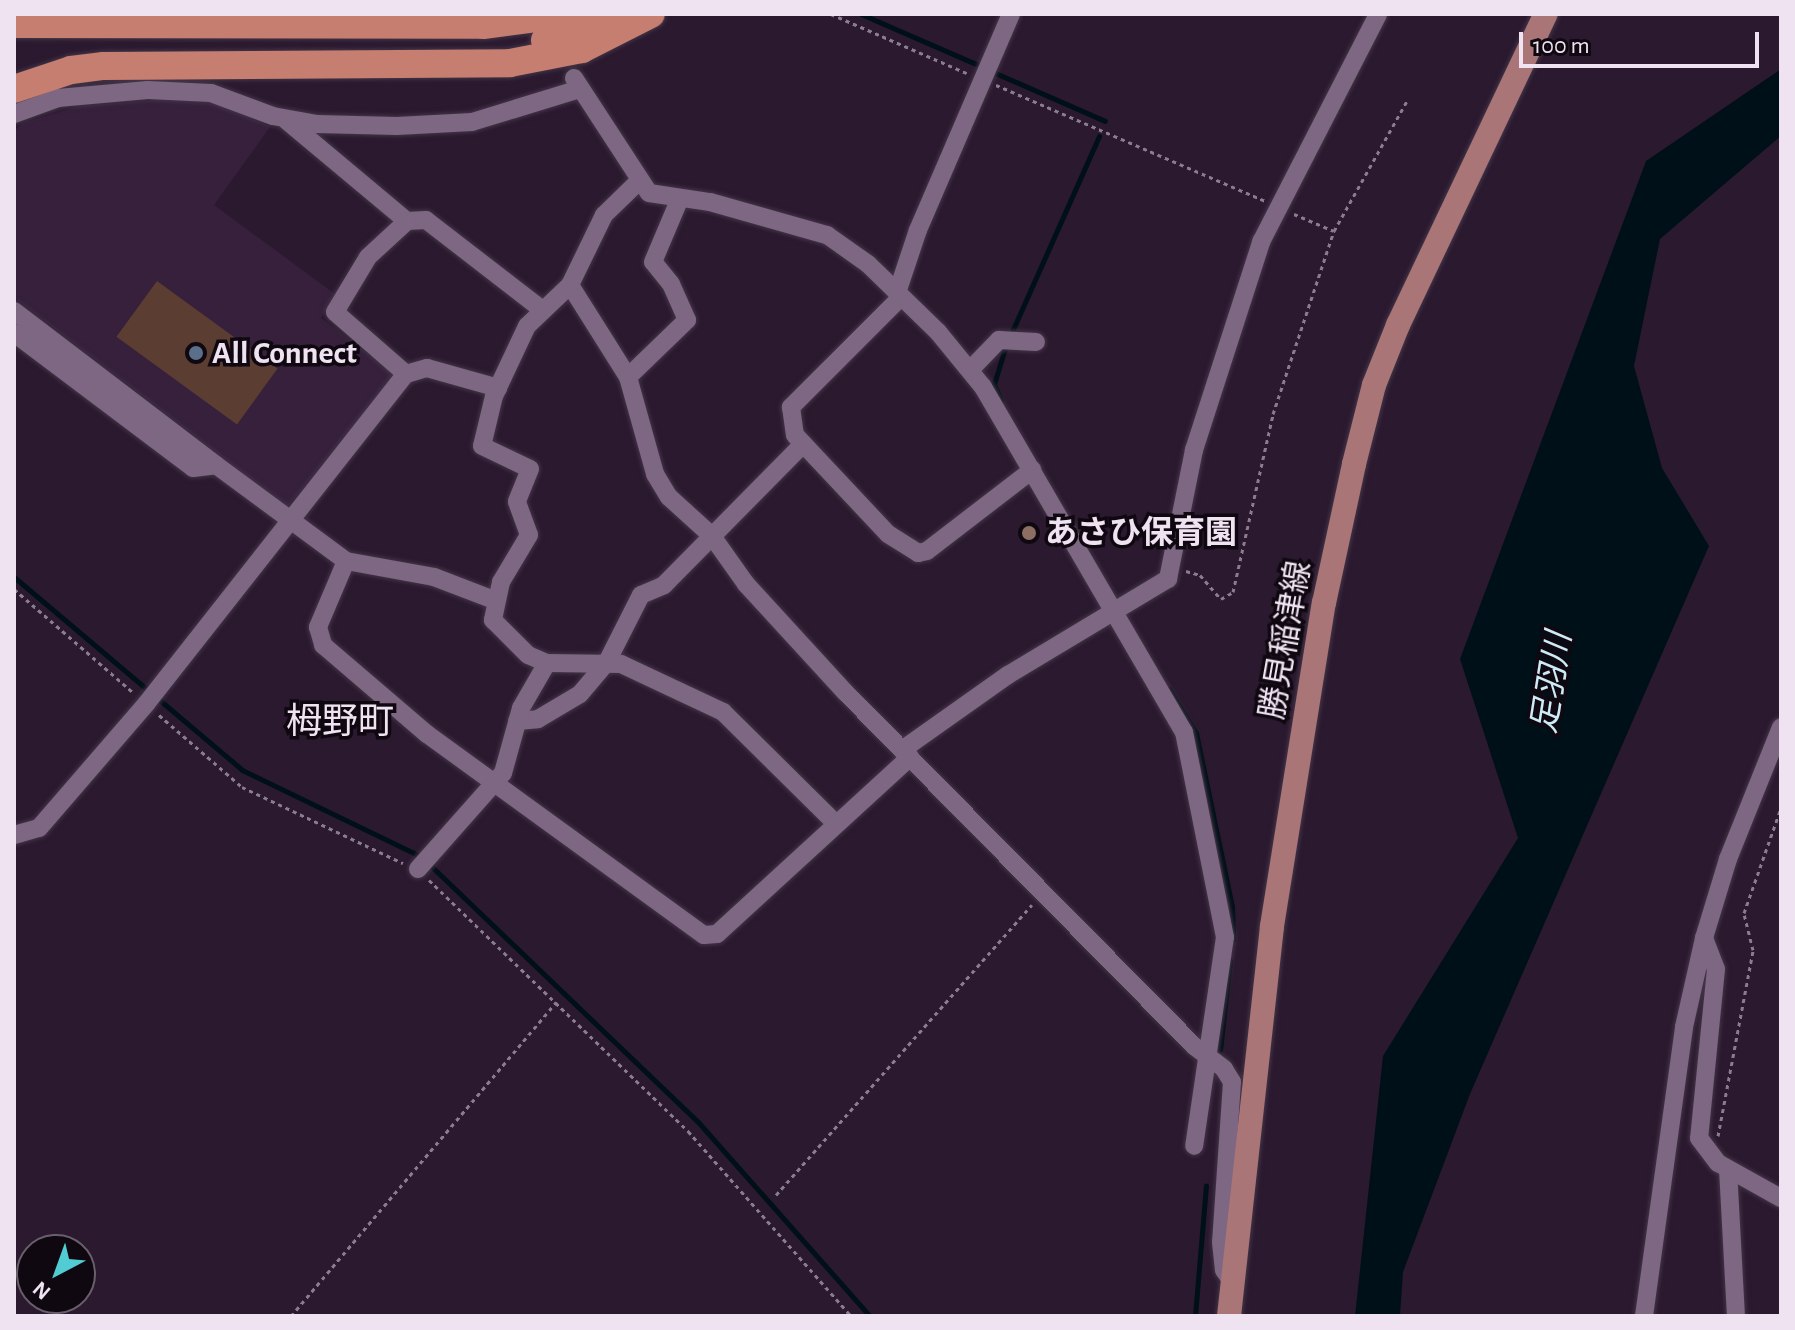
<!DOCTYPE html>
<html>
<head>
<meta charset="utf-8">
<style>
  body { margin:0 }
  #map { position:relative; width:1795px; height:1330px; overflow:hidden; background:#2b192f; font-family:"Alegreya Sans","Noto Sans JP",sans-serif }
  div>[style] { position:absolute }
  [style*='--x'] { left:calc(var(--x)*1px); top:calc(var(--y)*1px); width:calc(var(--w)*1px); rotate:calc(var(--a)*1deg) }
  .built>* { inset:0; background:#36203c }
  .water>* { inset:0; background:#001019 }
  .stream>* { height:5px; margin:-2.5px; padding:0 2.5px; transform-origin:2.5px; border-radius:2.5px; background:#001019 }
  .building>* { inset:0; background:#5c3d32; transform-origin:0 0 }
  .path>* { height:3px; margin-top:-1.5px; transform-origin:0; background:repeating-linear-gradient(90deg,#8b7c8e 0 4px,transparent 0 8px) }
  .roads { filter:drop-shadow(0 0 2px #433547) drop-shadow(0 0 2px #433547) }
  .minor>* { height:18px; margin:-9px; padding:0 9px; transform-origin:9px; border-radius:9px; background:#7d6782 }
  .major>* { height:24px; margin:-12px; padding:0 12px; transform-origin:12px; border-radius:12px; background:#a97577 }
  .highway>* { height:28px; margin:-14px; padding:0 14px; transform-origin:14px; border-radius:14px; background:#c67e70 }
  .dots>* { width:22px; height:22px; translate:-50% -50%; box-sizing:border-box; border:4px solid #0f0811; border-radius:50% }
  span { translate:-50% -50%; white-space:nowrap; text-align:center; line-height:1.15; -webkit-text-stroke:7px #0f0811; paint-order:stroke }
  .poi-label { font-size:32px; color:#efe2f1; font-weight:700 }
  .left { translate:0 -50%; text-align:left }
  .street-label { font-size:32px; color:#efe2f1 }
  .water-label { font-size:34px; color:#cdeaf7; font-style:italic }
  .quarter-label { font-size:36px; color:#efe2f1 }
  .frame { position:absolute; inset:0; border:16px solid #efe2f1; pointer-events:none }
  .north { position:absolute; left:16px; top:1234px; width:80px; height:80px; box-sizing:border-box; background:#0f0811; border:2px solid #695f6b; border-radius:50%; rotate:221deg; font-size:22px; font-weight:700; line-height:32px; text-align:center; color:#efe2f1 }
  .north::after { content:''; display:block; margin:auto; width:28px; height:36px; background:#51ccd2; clip-path:polygon(50% 0,100% 100%,50% 72%,0 100%) }
  .scale { position:absolute; left:1519px; top:32px; width:240px; height:36px; box-sizing:border-box; border:4px solid #efe2f1; border-top:0; padding-left:10px; font-size:24px; line-height:28px; white-space:nowrap; color:#efe2f1; -webkit-text-stroke:6px #0f0811; paint-order:stroke }
</style>
</head>
<body>
<div id="map">
  <div class="built">
    <i style="clip-path:polygon(156px 100px,211px 101px,270px 127px,214px 205px,335px 294px,321px 318px,396px 375px,287px 507px,14px 297px,14px 131px,23px 123px,80px 106px)"></i>
  </div>
  <div class="water">
    <i style="clip-path:polygon(1781px 69px,1781px 136px,1660px 239px,1634px 366px,1662px 468px,1709px 546px,1470px 1094px,1403px 1272px,1400px 1316px,1355px 1316px,1383px 1056px,1518px 838px,1460px 659px,1646px 161px)"></i>
  </div>
  <div class="stream">
    <i style="--x:861;--y:14;--w:125;--a:23.5"></i>
    <i style="--x:993;--y:72;--w:122;--a:23.6"></i>
    <i style="--x:1010;--y:336;--w:219;--a:-66"></i>
    <i style="--x:1001;--y:400;--w:17;--a:-114"></i>
    <i style="--x:994;--y:384;--w:41;--a:-72.9"></i>
    <i style="--x:14;--y:577;--w:299;--a:40.2"></i>
    <i style="--x:242;--y:770;--w:200;--a:25.8"></i>
    <i style="--x:1169;--y:689;--w:52;--a:58.5"></i>
    <i style="--x:1196;--y:733;--w:178;--a:78.3"></i>
    <i style="--x:1232;--y:907;--w:32;--a:88"></i>
    <i style="--x:429;--y:864;--w:374;--a:43.8"></i>
    <i style="--x:699;--y:1123;--w:258;--a:48.5"></i>
    <i style="--x:1220;--y:1050;--w:90;--a:-83.6"></i>
    <i style="--x:1195;--y:1316;--w:131;--a:-85.2"></i>
  </div>
  <div class="building">
    <i style="left:157px;top:281px;width:149px;height:69px;rotate:36deg"></i>
  </div>
  <div class="path">
    <i style="--x:831;--y:14;--w:148;--a:23.5"></i>
    <i style="--x:996;--y:85;--w:293;--a:23.3"></i>
    <i style="--x:1294;--y:214;--w:43;--a:23"></i>
    <i style="--x:1186;--y:571;--w:15;--a:16"></i>
    <i style="--x:1200;--y:575;--w:32;--a:49"></i>
    <i style="--x:1221;--y:599;--w:14;--a:-30"></i>
    <i style="--x:1233;--y:592;--w:182;--a:-77.3"></i>
    <i style="--x:1273;--y:414;--w:193;--a:-71.6"></i>
    <i style="--x:1334;--y:231;--w:149;--a:-60.7"></i>
    <i style="--x:14;--y:589;--w:160;--a:41"></i>
    <i style="--x:159;--y:715;--w:110;--a:40.9"></i>
    <i style="--x:242;--y:787;--w:178;--a:25.3"></i>
    <i style="--x:429;--y:880;--w:361;--a:44.1"></i>
    <i style="--x:688;--y:1131;--w:247;--a:48.6"></i>
    <i style="--x:1718;--y:1136;--w:189;--a:-79.3"></i>
    <i style="--x:1753;--y:950;--w:38;--a:-104"></i>
    <i style="--x:1744;--y:913;--w:111;--a:-70.6"></i>
    <i style="--x:776;--y:1195;--w:387;--a:-48.6"></i>
    <i style="--x:291;--y:1316;--w:411;--a:-49.8"></i>
  </div>
  <div class="roads">
    <div class="minor">
      <i style="--x:574;--y:78;--w:137;--a:56.9"></i>
      <i style="--x:649;--y:193;--w:62;--a:8.4"></i>
      <i style="--x:710;--y:202;--w:122;--a:15.8"></i>
      <i style="--x:827;--y:235;--w:50;--a:35.3"></i>
      <i style="--x:868;--y:264;--w:98;--a:44.2"></i>
      <i style="--x:938;--y:332;--w:71;--a:50.7"></i>
      <i style="--x:983;--y:387;--w:399;--a:59.8"></i>
      <i style="--x:1184;--y:732;--w:209;--a:78.7"></i>
      <i style="--x:1225;--y:937;--w:211;--a:98.4"></i>
      <i style="--x:14;--y:114;--w:47;--a:-20"></i>
      <i style="--x:58;--y:98;--w:90;--a:-5.1"></i>
      <i style="--x:148;--y:90;--w:63;--a:2.7"></i>
      <i style="--x:211;--y:93;--w:66;--a:20.4"></i>
      <i style="--x:273;--y:116;--w:45;--a:10.3"></i>
      <i style="--x:317;--y:124;--w:80;--a:1.4"></i>
      <i style="--x:397;--y:126;--w:75;--a:-3.1"></i>
      <i style="--x:472;--y:122;--w:113;--a:-17"></i>
      <i style="--x:286;--y:120;--w:158;--a:39.9"></i>
      <i style="--x:407;--y:221;--w:19;--a:-3"></i>
      <i style="--x:426;--y:220;--w:145;--a:37.7"></i>
      <i style="--x:639;--y:181;--w:49;--a:135.8"></i>
      <i style="--x:604;--y:215;--w:78;--a:115.9"></i>
      <i style="--x:570;--y:285;--w:109;--a:57.8"></i>
      <i style="--x:628;--y:377;--w:101;--a:74.4"></i>
      <i style="--x:655;--y:474;--w:27;--a:59"></i>
      <i style="--x:669;--y:497;--w:58;--a:42.2"></i>
      <i style="--x:712;--y:536;--w:59;--a:54.7"></i>
      <i style="--x:746;--y:584;--w:147;--a:47.5"></i>
      <i style="--x:845;--y:692;--w:497;--a:45.4"></i>
      <i style="--x:1194;--y:1046;--w:38;--a:37"></i>
      <i style="--x:1224;--y:1069;--w:15;--a:58"></i>
      <i style="--x:1232;--y:1082;--w:160;--a:93.9"></i>
      <i style="--x:1221;--y:1242;--w:28;--a:84"></i>
      <i style="--x:1224;--y:1270;--w:16;--a:55"></i>
      <i style="--x:570;--y:285;--w:59;--a:136.4"></i>
      <i style="--x:527;--y:326;--w:77;--a:115.2"></i>
      <i style="--x:494;--y:396;--w:51;--a:103.5"></i>
      <i style="--x:482;--y:446;--w:53;--a:25.6"></i>
      <i style="--x:530;--y:469;--w:35;--a:112"></i>
      <i style="--x:517;--y:502;--w:35;--a:70"></i>
      <i style="--x:529;--y:535;--w:55;--a:120.8"></i>
      <i style="--x:501;--y:582;--w:39;--a:102"></i>
      <i style="--x:493;--y:620;--w:49;--a:45"></i>
      <i style="--x:528;--y:655;--w:21;--a:23"></i>
      <i style="--x:547;--y:663;--w:74;--a:0.8"></i>
      <i style="--x:621;--y:664;--w:113;--a:25.2"></i>
      <i style="--x:723;--y:712;--w:158;--a:44.7"></i>
      <i style="--x:897;--y:293;--w:66;--a:-71.6"></i>
      <i style="--x:918;--y:230;--w:235;--a:-66.7"></i>
      <i style="--x:901;--y:297;--w:156;--a:135"></i>
      <i style="--x:791;--y:407;--w:28;--a:82"></i>
      <i style="--x:795;--y:435;--w:136;--a:46.8"></i>
      <i style="--x:888;--y:534;--w:36;--a:32"></i>
      <i style="--x:918;--y:553;--w:9;--a:-13"></i>
      <i style="--x:927;--y:551;--w:133;--a:-37.6"></i>
      <i style="--x:14;--y:311;--w:254;--a:37.3"></i>
      <i style="--x:14;--y:333;--w:224;--a:37"></i>
      <i style="--x:193;--y:468;--w:23;--a:-7"></i>
      <i style="--x:216;--y:465;--w:162;--a:36.4"></i>
      <i style="--x:346;--y:561;--w:89;--a:10.3"></i>
      <i style="--x:434;--y:577;--w:64;--a:21"></i>
      <i style="--x:970;--y:370;--w:42;--a:-46"></i>
      <i style="--x:999;--y:340;--w:37;--a:3"></i>
      <i style="--x:406;--y:374;--w:22;--a:-16"></i>
      <i style="--x:427;--y:368;--w:74;--a:15.7"></i>
      <i style="--x:628;--y:377;--w:82;--a:-44"></i>
      <i style="--x:687;--y:320;--w:39;--a:-114"></i>
      <i style="--x:671;--y:284;--w:28;--a:-129"></i>
      <i style="--x:653;--y:262;--w:69;--a:-67.1"></i>
      <i style="--x:346;--y:561;--w:72;--a:113"></i>
      <i style="--x:318;--y:627;--w:19;--a:74"></i>
      <i style="--x:323;--y:645;--w:137;--a:40.6"></i>
      <i style="--x:427;--y:734;--w:342;--a:36"></i>
      <i style="--x:704;--y:935;--w:13;--a:-4"></i>
      <i style="--x:717;--y:934;--w:262;--a:-42.5"></i>
      <i style="--x:517;--y:721;--w:21;--a:-5"></i>
      <i style="--x:538;--y:719;--w:49;--a:-30.8"></i>
      <i style="--x:580;--y:694;--w:42;--a:-49.8"></i>
      <i style="--x:607;--y:662;--w:75;--a:-63.1"></i>
      <i style="--x:641;--y:595;--w:25;--a:-23"></i>
      <i style="--x:664;--y:585;--w:198;--a:-45.4"></i>
      <i style="--x:902;--y:750;--w:130;--a:-35.3"></i>
      <i style="--x:1008;--y:675;--w:187;--a:-31"></i>
      <i style="--x:1168;--y:579;--w:132;--a:-78.6"></i>
      <i style="--x:1194;--y:450;--w:219;--a:-72.1"></i>
      <i style="--x:1261;--y:242;--w:256;--a:-62.8"></i>
      <i style="--x:14;--y:835;--w:26;--a:-16"></i>
      <i style="--x:39;--y:828;--w:164;--a:-49.2"></i>
      <i style="--x:146;--y:704;--w:420;--a:-51.8"></i>
      <i style="--x:406;--y:374;--w:94;--a:-138.9"></i>
      <i style="--x:335;--y:312;--w:64;--a:-59"></i>
      <i style="--x:368;--y:257;--w:53;--a:-42.7"></i>
      <i style="--x:418;--y:869;--w:128;--a:-48.5"></i>
      <i style="--x:503;--y:773;--w:67;--a:-74.5"></i>
      <i style="--x:521;--y:708;--w:52;--a:-60"></i>
      <i style="--x:1704;--y:938;--w:33;--a:69"></i>
      <i style="--x:1716;--y:969;--w:170;--a:95.7"></i>
      <i style="--x:1699;--y:1138;--w:31;--a:53"></i>
      <i style="--x:1718;--y:1163;--w:72;--a:29.1"></i>
      <i style="--x:1728;--y:1169;--w:147;--a:86.9"></i>
      <i style="--x:1644;--y:1316;--w:292;--a:-82.1"></i>
      <i style="--x:1684;--y:1027;--w:91;--a:-77.3"></i>
      <i style="--x:1704;--y:938;--w:83;--a:-73.1"></i>
      <i style="--x:1728;--y:859;--w:142;--a:-68.1"></i>
    </div>
    <div class="major">
      <i style="--x:1229;--y:1316;--w:392;--a:-83.7"></i>
      <i style="--x:1272;--y:926;--w:327;--a:-80.9"></i>
      <i style="--x:1324;--y:603;--w:142;--a:-77.8"></i>
      <i style="--x:1354;--y:464;--w:81;--a:-75.8"></i>
      <i style="--x:1374;--y:385;--w:65;--a:-68.2"></i>
      <i style="--x:1398;--y:325;--w:344;--a:-64.6"></i>
    </div>
    <div class="highway">
      <i style="--x:14;--y:24;--w:469;--a:0.1"></i>
      <i style="--x:483;--y:25;--w:86;--a:-7.4"></i>
      <i style="--x:545;--y:40;--w:71;--a:-21.5"></i>
      <i style="--x:14;--y:89;--w:60;--a:-18.4"></i>
      <i style="--x:71;--y:70;--w:33;--a:-7"></i>
      <i style="--x:104;--y:66;--w:406;--a:-0.4"></i>
      <i style="--x:510;--y:63;--w:73;--a:-11"></i>
      <i style="--x:582;--y:49;--w:77;--a:-26.9"></i>
    </div>
  </div>
  <div class="dots">
    <i style="left:196px;top:353px;background:#5c6f8a"></i>
    <i style="left:1029px;top:533px;background:#8d6e63"></i>
  </div>
  <div class="poi-label">
    <span class="left" style="left:212px;top:353px">All Connect</span>
    <span class="left" style="left:1045px;top:533px">あさひ保育園</span>
  </div>
  <div class="street-label">
    <span style="left:1286px;top:640px;rotate:-80deg">勝見稲津線</span>
  </div>
  <div class="water-label">
    <span style="left:1553px;top:683px;rotate:-81deg">足羽川</span>
  </div>
  <div class="quarter-label">
    <span style="left:340px;top:723px">栂野町</span>
  </div>
  <div class="frame"></div>
  <div class="north">N</div>
  <div class="scale">100 m</div>
</div>
</body>
</html>
